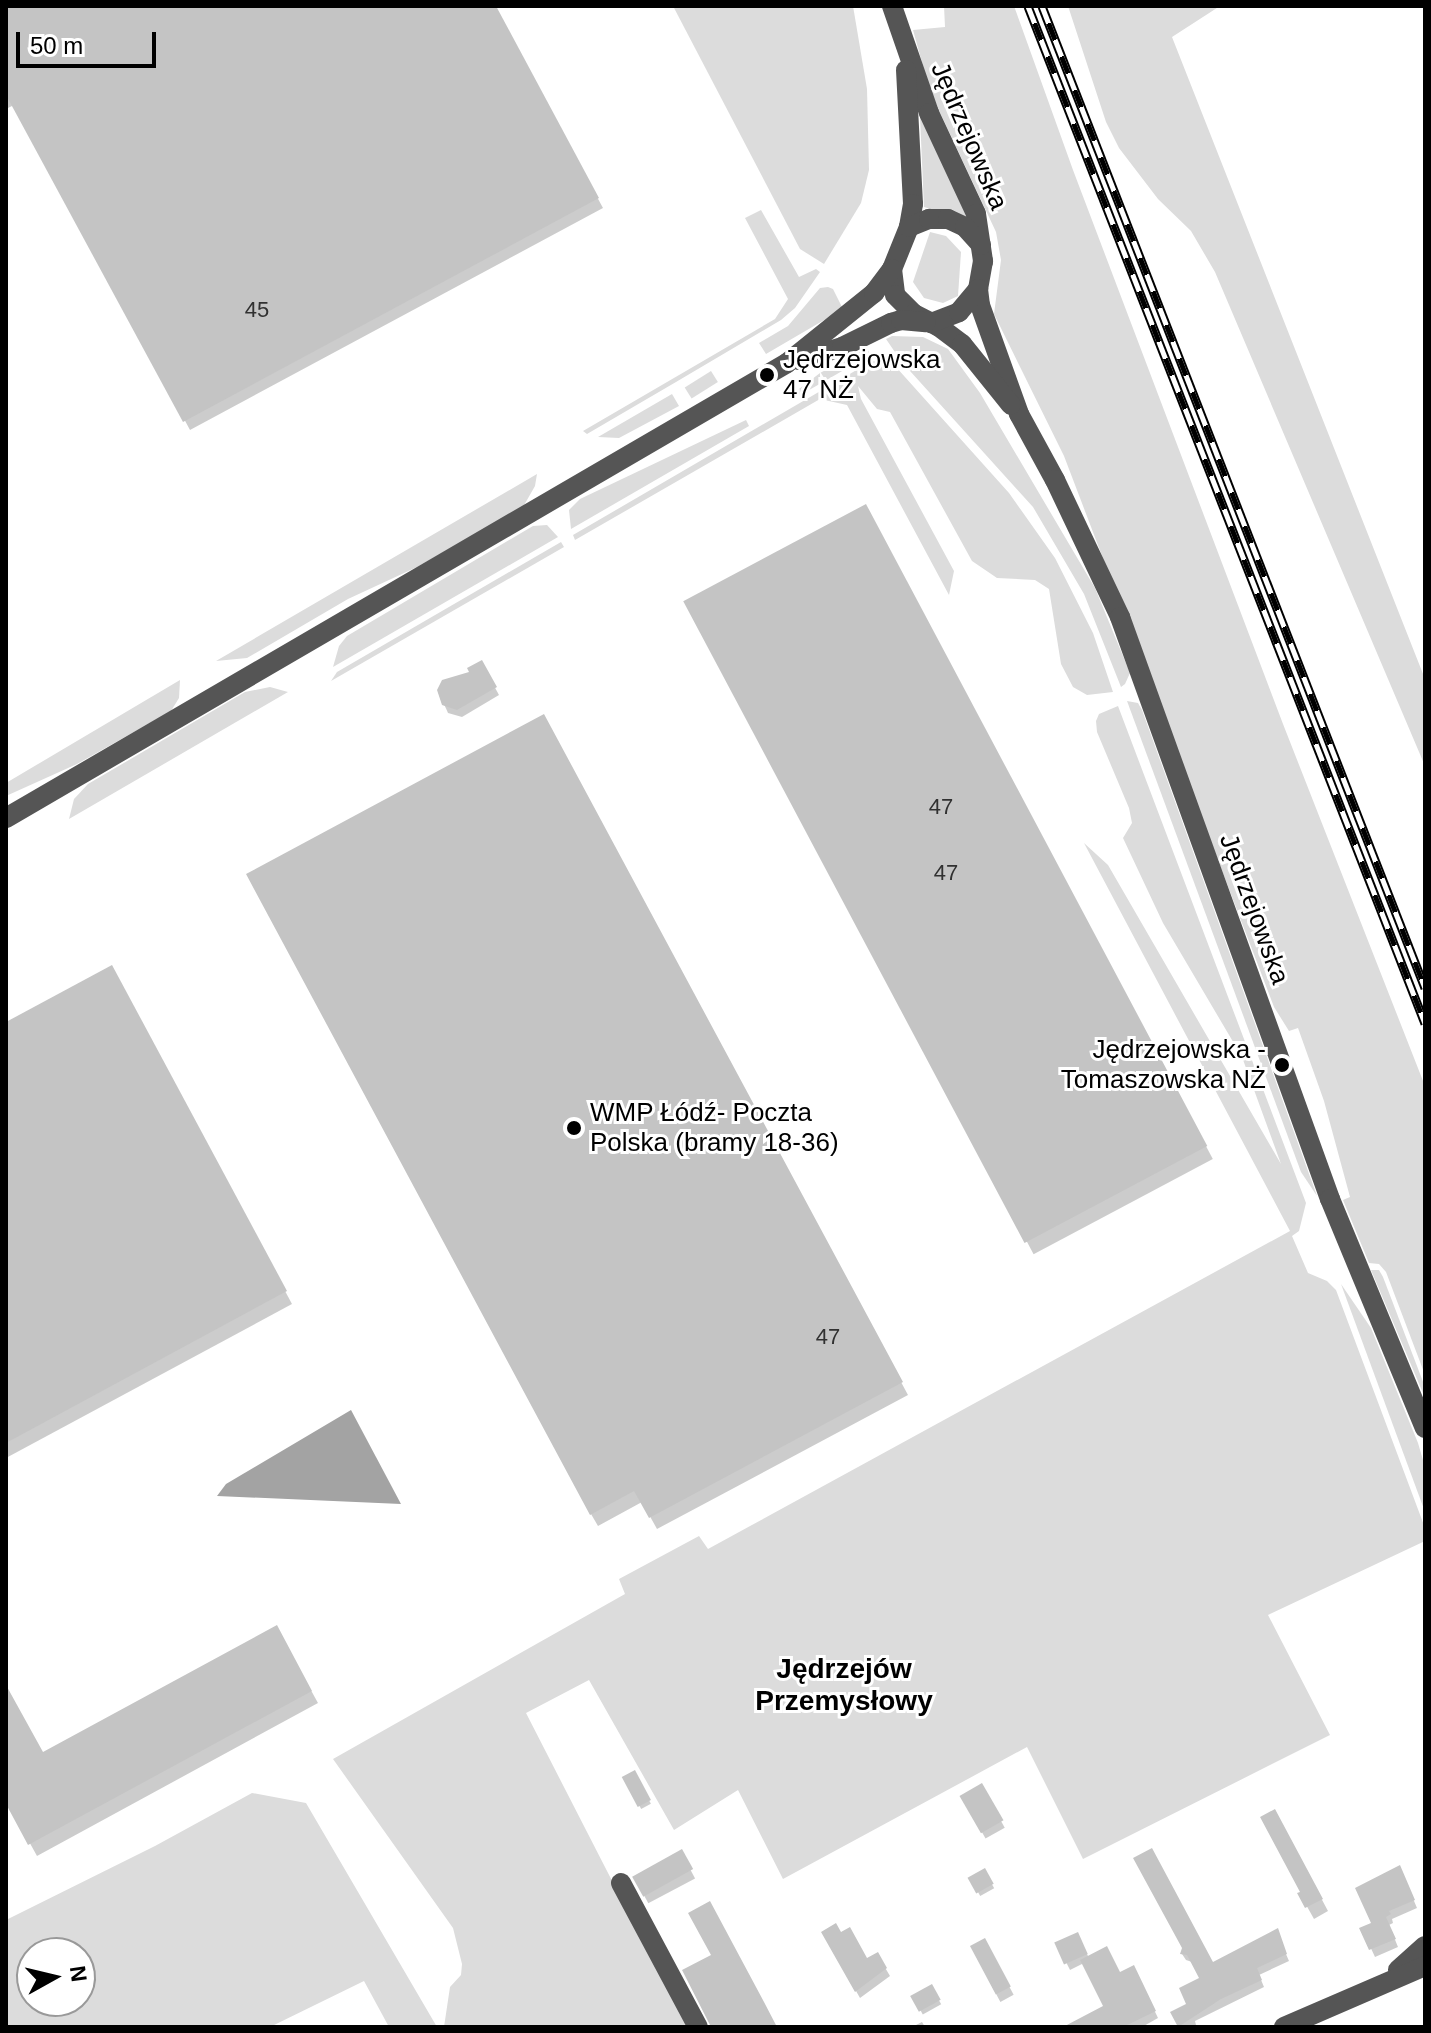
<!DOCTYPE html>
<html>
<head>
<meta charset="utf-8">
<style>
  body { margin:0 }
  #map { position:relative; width:1431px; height:2033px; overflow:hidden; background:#fff; font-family:Arial,sans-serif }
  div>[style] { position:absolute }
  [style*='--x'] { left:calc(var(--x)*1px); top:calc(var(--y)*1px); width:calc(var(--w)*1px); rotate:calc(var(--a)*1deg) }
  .green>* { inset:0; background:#dcdcdc; transform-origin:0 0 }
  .water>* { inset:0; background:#a3a3a3 }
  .shadow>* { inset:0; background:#0003; transform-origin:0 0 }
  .building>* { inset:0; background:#c4c4c4; transform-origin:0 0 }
  .minor>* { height:20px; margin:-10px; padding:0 10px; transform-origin:10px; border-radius:10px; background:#555 }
  .rail>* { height:9px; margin-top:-4.5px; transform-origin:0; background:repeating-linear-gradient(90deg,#fff 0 18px,#000 0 36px); box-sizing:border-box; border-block:2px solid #000 }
  .dots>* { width:22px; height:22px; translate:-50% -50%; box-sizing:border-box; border:4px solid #fff; border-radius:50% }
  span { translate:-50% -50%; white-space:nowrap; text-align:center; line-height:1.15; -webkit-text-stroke:6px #fff; paint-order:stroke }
  .number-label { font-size:22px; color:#313131 }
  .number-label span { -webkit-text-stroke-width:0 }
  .street-label { font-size:26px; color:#000 }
  .poi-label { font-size:26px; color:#000 }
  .left { translate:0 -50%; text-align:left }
  .right { translate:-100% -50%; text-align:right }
  .neighbourhood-label { font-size:28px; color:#000; font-weight:700 }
  .frame { position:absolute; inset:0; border:8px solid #000; pointer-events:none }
  .north { position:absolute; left:16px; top:1937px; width:80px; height:80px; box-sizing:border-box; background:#fff; border:2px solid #999; border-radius:50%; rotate:82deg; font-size:22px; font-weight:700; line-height:32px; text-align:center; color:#000 }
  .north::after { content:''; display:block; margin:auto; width:28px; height:36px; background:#000; clip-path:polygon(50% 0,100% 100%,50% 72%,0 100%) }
  .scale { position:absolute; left:16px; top:32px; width:140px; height:36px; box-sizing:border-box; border:4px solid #000; border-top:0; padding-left:10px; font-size:24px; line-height:28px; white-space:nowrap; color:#000; -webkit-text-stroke:6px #fff; paint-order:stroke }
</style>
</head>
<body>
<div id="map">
  <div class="green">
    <i style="clip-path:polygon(673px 6px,853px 6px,867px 89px,869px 170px,861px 203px,824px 264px,800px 249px)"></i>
    <i style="clip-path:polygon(944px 6px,1014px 6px,1073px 170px,1283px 724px,1425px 1086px,1425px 1375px,1386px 1272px,1379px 1264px,1369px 1263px,1343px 1200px,1350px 1197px,1324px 1101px,1298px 1028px,1289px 1031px,1274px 1007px,1064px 456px,994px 314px,1001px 260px,996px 232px,930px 91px,913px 30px,945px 27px)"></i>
    <i style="clip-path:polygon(1068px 6px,1220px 6px,1172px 37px,1425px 679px,1425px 766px,1215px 272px,1191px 231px,1158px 199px,1119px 148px,1106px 122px)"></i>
    <i style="clip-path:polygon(920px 117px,924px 118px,968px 220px,924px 207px)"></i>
    <i style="clip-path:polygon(761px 210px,799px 277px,816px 269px,820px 272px,795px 308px,781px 320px,676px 382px,587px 434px,583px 431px,775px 319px,788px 299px,745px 218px)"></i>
    <i style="clip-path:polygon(930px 232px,946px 236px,961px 252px,958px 296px,943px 303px,924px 298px,913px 282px)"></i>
    <i style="clip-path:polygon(828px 287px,833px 289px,843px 309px,766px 354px,759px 343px,788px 326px,820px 288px)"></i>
    <i style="clip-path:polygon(892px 336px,923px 337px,948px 349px,980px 393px,1095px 588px,1130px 673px,1125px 684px,1121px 687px,1084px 594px,1033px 507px,901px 361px,886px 339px)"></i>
    <i style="clip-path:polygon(867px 348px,870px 355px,797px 397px,795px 392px,820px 373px)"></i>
    <i style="clip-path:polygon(872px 361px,890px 363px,896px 367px,1009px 493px,1055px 558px,1093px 633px,1113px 692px,1087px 695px,1073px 687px,1061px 664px,1049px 589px,1035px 580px,997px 578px,972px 561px,890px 412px,877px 409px,858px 386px,861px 399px,954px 571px,949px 595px,847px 405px,820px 399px,575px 540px,573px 535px)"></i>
    <i style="left:711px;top:371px;width:13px;height:31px;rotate:58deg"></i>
    <i style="clip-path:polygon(672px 394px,679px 406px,619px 438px,598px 437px)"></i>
    <i style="clip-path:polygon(746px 420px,749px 426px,571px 529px,569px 510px,580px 499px)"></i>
    <i style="clip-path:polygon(537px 474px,535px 486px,523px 507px,417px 567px,348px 599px,247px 658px,216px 661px)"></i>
    <i style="clip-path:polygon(547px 525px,558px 537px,333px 667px,339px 646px,347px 636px,533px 526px)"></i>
    <i style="clip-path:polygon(561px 542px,564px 547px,331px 681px,337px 672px)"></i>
    <i style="clip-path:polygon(180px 680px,179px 698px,171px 711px,77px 764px,6px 796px,6px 783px)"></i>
    <i style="clip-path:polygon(270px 687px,288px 692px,69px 819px,74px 799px,88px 784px,245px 692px)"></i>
    <i style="clip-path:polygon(1127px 701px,1138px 703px,1142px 710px,1317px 1196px,1301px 1172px)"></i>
    <i style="clip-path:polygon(1118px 706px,1306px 1203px,1299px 1231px,1292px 1236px,1308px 1273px,1327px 1281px,1336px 1290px,1425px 1528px,1425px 1541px,1268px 1615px,1330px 1735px,1083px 1859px,1027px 1747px,783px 1879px,738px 1790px,674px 1830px,589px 1680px,526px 1713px,687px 2027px,444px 2027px,450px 1987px,461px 1975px,462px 1964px,453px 1928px,333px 1759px,625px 1594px,619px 1579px,699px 1536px,708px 1549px,1290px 1231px,1084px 843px,1108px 865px,1281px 1164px,1242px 1057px,1163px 923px,1123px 838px,1132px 823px,1129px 808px,1097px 732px,1096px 721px,1099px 714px)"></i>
    <i style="clip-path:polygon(1371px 1270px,1379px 1270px,1383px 1277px,1425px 1387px,1425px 1398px)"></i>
    <i style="clip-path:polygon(1341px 1284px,1371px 1328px,1418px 1443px,1425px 1467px,1425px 1512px)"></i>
    <i style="clip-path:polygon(evenodd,252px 1793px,306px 1803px,437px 2027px,389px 2027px,364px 1981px,270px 2027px,6px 2027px,6px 1920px,155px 1846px,252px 1793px,32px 1953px,80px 1953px,80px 2001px,32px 2001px,32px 1953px)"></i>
  </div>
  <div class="water">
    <i style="clip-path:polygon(351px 1410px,401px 1504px,217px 1496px,226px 1484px)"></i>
  </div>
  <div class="shadow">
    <i style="clip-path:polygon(6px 6px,494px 6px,603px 208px,190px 430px,14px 105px,6px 109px)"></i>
    <i style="left:872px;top:518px;width:726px;height:203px;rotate:62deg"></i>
    <i style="clip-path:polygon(481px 662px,499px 695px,462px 717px,448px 713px,444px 704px)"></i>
    <i style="clip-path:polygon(550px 728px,908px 1395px,657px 1529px,642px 1502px,598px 1526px,591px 1514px)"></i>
    <i style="clip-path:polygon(118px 979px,292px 1304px,6px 1458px,6px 1024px)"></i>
    <i style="clip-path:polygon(276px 1627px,318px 1703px,37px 1856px,6px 1800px,6px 1688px,42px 1755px)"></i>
    <i style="left:634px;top:1772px;width:36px;height:11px;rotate:62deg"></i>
    <i style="left:981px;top:1785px;width:49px;height:22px;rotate:61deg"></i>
    <i style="clip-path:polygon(1281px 1823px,1328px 1911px,1314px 1919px,1300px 1894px,1303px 1892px)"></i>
    <i style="left:681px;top:1852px;width:30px;height:53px;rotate:62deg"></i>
    <i style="left:984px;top:1870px;width:21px;height:16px;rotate:61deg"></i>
    <i style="clip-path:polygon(1403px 1875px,1417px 1908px,1392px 1919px,1393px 1923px,1389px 1925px,1398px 1947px,1375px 1957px,1362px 1929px,1374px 1924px)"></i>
    <i style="clip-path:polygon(823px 1933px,841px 1934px,866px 1961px,877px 1954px,890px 1976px,860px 1998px)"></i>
    <i style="clip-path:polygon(1279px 1938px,1289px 1961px,1259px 1975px,1264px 1987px,1195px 2021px,1196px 2025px,1193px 2027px,1180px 2027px,1172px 2013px,1189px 2004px,1202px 1979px,1192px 1962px,1186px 1960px,1182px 1954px,1184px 1948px,1213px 1964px)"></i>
    <i style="clip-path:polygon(1080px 1940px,1089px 1958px,1120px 1974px,1137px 1974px,1158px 2018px,1142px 2027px,1082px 2027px,1106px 2007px,1084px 1963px,1070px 1970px,1057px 1944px)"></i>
    <i style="left:985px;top:1941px;width:61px;height:15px;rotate:62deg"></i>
    <i style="left:931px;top:1986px;width:21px;height:21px;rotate:61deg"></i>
    <i style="clip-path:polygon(922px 2022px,925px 2027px,912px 2027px)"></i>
  </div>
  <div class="building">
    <i style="clip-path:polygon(6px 6px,496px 6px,599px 198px,183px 422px,6px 95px)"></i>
    <i style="left:866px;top:504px;width:727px;height:207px;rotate:62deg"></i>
    <i style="clip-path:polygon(482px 660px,497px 687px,457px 710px,442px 705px,437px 690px,442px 680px,469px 672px,467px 668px)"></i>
    <i style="clip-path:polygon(544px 714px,903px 1382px,649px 1518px,634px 1491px,590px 1515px,246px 874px)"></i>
    <i style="clip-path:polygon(112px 965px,287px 1291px,6px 1443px,6px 1022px)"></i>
    <i style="clip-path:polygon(277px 1625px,312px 1691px,28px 1845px,6px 1804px,6px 1685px,43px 1752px)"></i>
    <i style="left:635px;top:1770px;width:34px;height:15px;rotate:62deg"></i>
    <i style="left:982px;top:1783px;width:43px;height:26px;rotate:60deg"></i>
    <i style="clip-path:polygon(1275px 1809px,1323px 1899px,1305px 1908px,1297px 1893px,1300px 1892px,1260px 1817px)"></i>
    <i style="clip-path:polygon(1152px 1848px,1213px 1962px,1278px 1928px,1287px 1954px,1257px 1968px,1262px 1980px,1221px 1999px,1178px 2027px,1170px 2012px,1186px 2004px,1179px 1988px,1199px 1978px,1187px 1955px,1180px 1954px,1182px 1948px,1133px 1858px)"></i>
    <i style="left:682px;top:1849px;width:23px;height:57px;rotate:61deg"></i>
    <i style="clip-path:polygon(1400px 1865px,1415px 1900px,1389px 1911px,1391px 1914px,1386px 1917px,1396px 1939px,1369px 1950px,1359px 1928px,1371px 1923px,1355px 1888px)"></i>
    <i style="left:985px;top:1868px;width:18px;height:20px;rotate:61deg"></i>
    <i style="clip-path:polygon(710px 1901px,764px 2002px,777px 2027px,711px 2027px,682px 1970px,711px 1955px,688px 1913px)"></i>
    <i style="clip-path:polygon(836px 1923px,841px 1932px,850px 1927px,867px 1958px,878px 1952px,887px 1968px,855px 1992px,821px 1932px)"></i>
    <i style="left:1078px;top:1932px;width:24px;height:26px;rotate:66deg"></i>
    <i style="left:985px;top:1938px;width:55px;height:17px;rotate:62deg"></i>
    <i style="clip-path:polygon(1107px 1946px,1120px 1972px,1134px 1965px,1156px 2011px,1123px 2027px,1063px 2027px,1103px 2006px,1080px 1960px)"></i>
    <i style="left:932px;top:1984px;width:18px;height:25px;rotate:61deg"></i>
  </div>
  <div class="minor">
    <i style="--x:892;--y:6;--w:113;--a:70.9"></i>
    <i style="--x:929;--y:113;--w:111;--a:65"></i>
    <i style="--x:976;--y:214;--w:48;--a:81.5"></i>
    <i style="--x:983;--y:261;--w:28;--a:100"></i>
    <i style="--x:978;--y:289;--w:16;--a:83"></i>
    <i style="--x:980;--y:305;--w:116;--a:70.3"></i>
    <i style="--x:1019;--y:414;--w:75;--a:61.4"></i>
    <i style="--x:1055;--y:480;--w:152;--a:64.6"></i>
    <i style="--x:1120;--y:617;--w:619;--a:70.16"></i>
    <i style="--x:1330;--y:1199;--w:248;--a:67.5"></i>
    <i style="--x:906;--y:70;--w:134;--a:87"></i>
    <i style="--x:913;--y:204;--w:23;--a:100"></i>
    <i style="--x:909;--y:227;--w:45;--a:112"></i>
    <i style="--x:892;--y:269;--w:26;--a:83"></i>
    <i style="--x:895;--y:295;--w:27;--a:45"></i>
    <i style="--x:914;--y:314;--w:27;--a:27"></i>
    <i style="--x:938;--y:326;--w:30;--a:37"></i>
    <i style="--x:962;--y:344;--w:78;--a:51.2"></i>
    <i style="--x:909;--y:227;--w:22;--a:-22"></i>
    <i style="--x:929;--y:219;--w:19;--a:0"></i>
    <i style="--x:948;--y:219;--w:19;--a:25"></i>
    <i style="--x:965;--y:227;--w:24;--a:48"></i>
    <i style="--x:931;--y:323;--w:30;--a:-21"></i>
    <i style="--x:959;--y:312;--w:30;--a:-50"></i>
    <i style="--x:799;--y:360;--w:45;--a:-16.8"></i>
    <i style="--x:842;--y:347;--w:55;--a:-26.1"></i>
    <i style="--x:891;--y:323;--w:10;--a:-17"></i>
    <i style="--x:901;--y:320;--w:25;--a:5"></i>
    <i style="--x:6;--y:818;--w:904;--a:-30.22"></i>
    <i style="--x:787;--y:363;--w:112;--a:-38.8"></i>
    <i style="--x:874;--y:293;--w:30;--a:-53"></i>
    <i style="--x:621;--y:1883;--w:163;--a:61.9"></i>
    <i style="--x:1398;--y:1970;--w:36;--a:-42"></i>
    <i style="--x:1284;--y:2027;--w:154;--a:-23.4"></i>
  </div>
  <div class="rail">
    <i style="--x:1028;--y:6;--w:1092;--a:68.68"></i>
    <i style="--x:1042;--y:6;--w:1054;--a:68.69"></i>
  </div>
  <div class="dots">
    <i style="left:767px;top:375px;background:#000"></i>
    <i style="left:1282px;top:1065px;background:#000"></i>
    <i style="left:574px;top:1128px;background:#000"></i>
  </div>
  <div class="number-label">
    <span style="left:257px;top:310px">45</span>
    <span style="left:941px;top:807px">47</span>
    <span style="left:946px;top:873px">47</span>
    <span style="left:828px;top:1337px">47</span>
  </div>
  <div class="street-label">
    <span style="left:969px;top:136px;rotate:67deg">Jędrzejowska</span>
    <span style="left:1254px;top:909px;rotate:70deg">Jędrzejowska</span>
  </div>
  <div class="poi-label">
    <span class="left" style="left:783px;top:375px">Jędrzejowska<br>47 NŻ</span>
    <span class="right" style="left:1266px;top:1065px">Jędrzejowska -<br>Tomaszowska NŻ</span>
    <span class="left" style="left:590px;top:1128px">WMP Łódź- Poczta<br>Polska (bramy 18-36)</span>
  </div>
  <div class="neighbourhood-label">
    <span style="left:844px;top:1685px">Jędrzejów<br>Przemysłowy</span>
  </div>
  <div class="frame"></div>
  <div class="north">N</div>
  <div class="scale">50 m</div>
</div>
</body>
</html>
